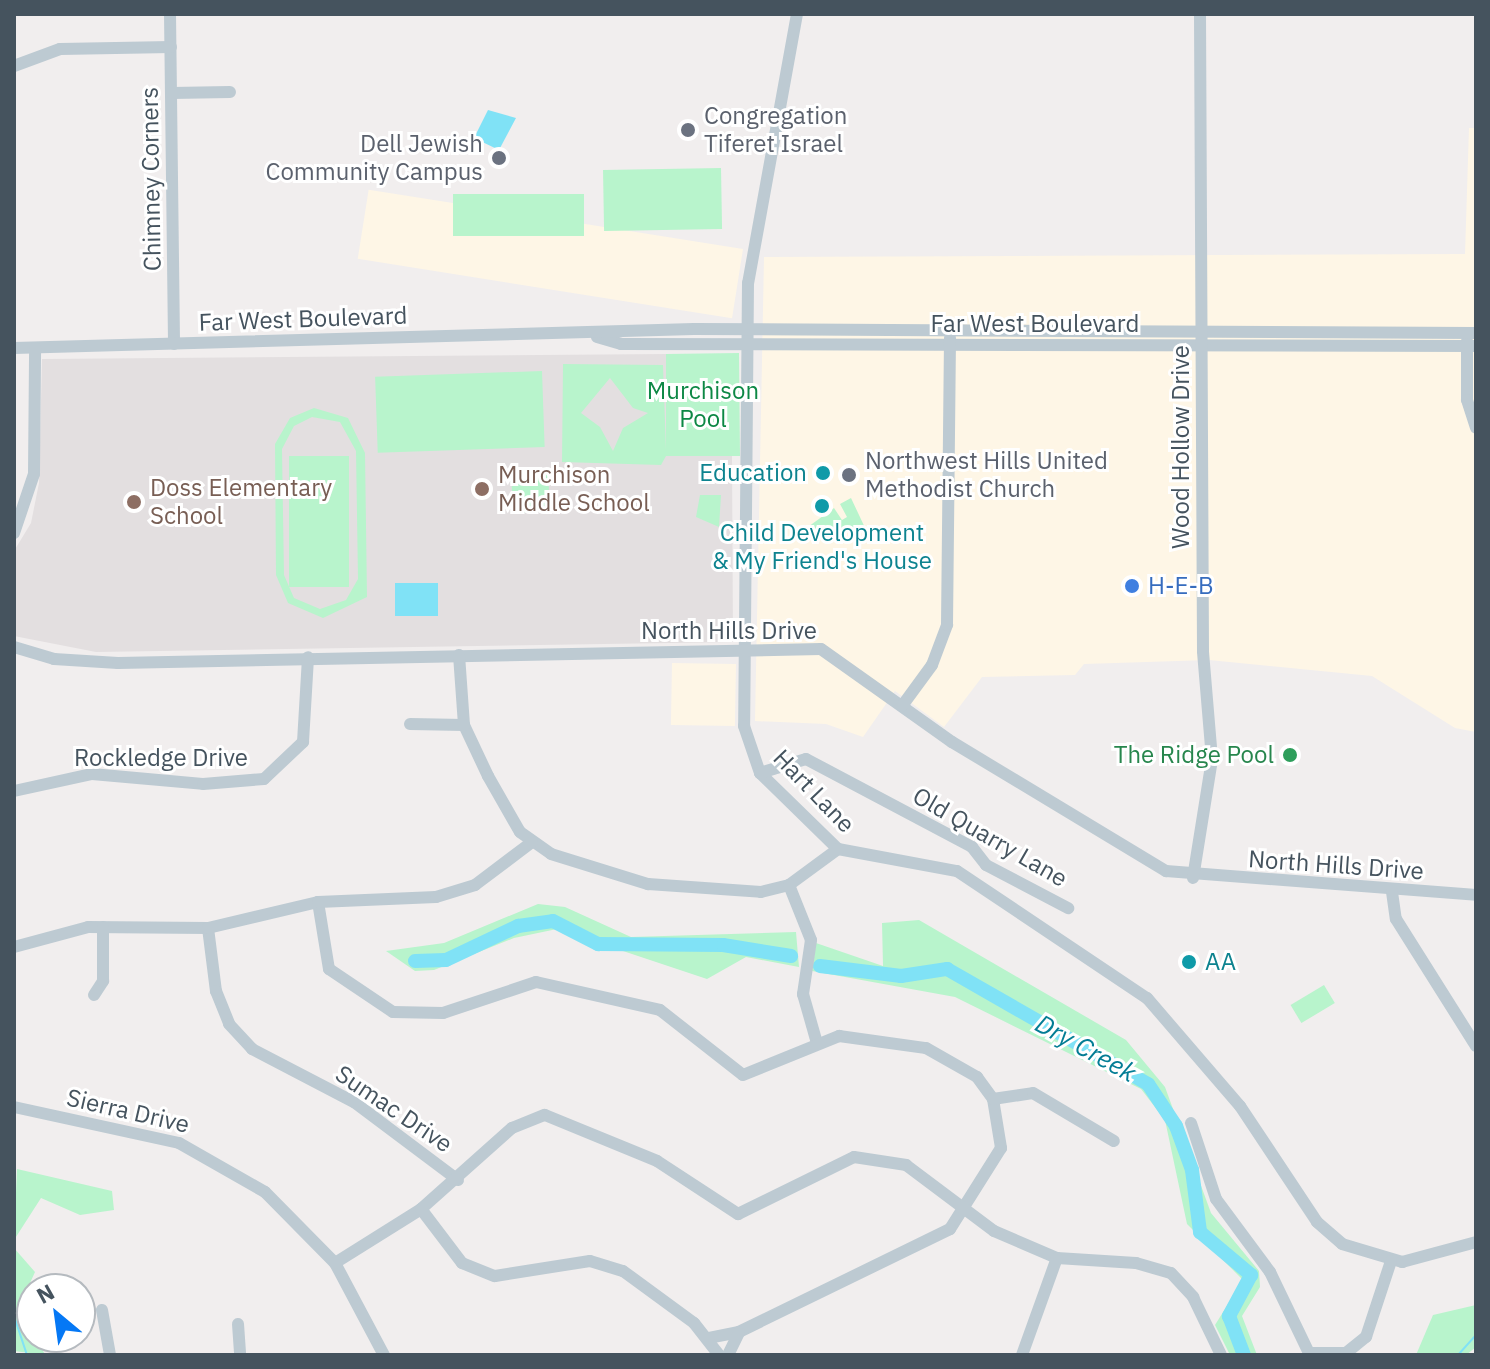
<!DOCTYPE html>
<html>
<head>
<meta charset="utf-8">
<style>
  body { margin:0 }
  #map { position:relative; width:1490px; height:1369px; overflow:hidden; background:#f1eeee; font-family:"IBM Plex Sans",sans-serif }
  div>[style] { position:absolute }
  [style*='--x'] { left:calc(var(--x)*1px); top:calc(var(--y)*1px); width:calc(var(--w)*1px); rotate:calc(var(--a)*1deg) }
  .commercial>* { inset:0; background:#fef6e6; transform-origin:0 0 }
  .education>* { inset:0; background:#e3dfe0 }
  .green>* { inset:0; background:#b8f4cc; transform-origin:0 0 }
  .water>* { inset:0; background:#80e2f6; transform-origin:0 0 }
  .stream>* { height:2px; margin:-1px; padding:0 1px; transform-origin:1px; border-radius:1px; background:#80e2f6 }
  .river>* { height:14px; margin:-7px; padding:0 7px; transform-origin:7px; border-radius:7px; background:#80e2f6 }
  .minor>* { height:12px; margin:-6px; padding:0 6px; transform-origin:6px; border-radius:6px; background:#bdcad2 }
  .dots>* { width:22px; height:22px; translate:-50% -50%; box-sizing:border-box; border:4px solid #fff; border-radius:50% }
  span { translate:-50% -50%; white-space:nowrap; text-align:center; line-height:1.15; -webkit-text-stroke:6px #fff; paint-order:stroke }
  .worship-label { font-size:24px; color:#5b616d }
  .left { translate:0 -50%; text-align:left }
  .right { translate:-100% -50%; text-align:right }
  .street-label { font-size:24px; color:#45535e }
  .park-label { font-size:24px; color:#0d8845 }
  .culture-label { font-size:24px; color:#0d838f }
  .education-label { font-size:24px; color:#785e54 }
  .shop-label { font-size:24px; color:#366cbe }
  .leisure-label { font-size:24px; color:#27864d }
  .water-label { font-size:26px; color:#037d95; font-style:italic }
  .frame { position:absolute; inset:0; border:16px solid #45535e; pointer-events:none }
  .north { position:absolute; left:16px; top:1273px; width:80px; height:80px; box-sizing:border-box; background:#fff; border:2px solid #b5babf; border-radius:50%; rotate:331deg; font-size:22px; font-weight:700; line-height:32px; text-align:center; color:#45535e }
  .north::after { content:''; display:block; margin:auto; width:28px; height:36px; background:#0578f5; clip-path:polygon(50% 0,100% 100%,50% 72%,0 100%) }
</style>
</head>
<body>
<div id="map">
  <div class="commercial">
    <i style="clip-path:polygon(1469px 128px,1476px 128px,1476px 732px,1455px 728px,1372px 676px,1209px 660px,1084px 664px,1075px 675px,982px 677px,944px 727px,895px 691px,863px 737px,826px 724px,755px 721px,764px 257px,1465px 254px)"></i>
    <i style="left:743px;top:249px;width:70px;height:379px;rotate:99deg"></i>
    <i style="left:672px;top:663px;width:64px;height:62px;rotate:1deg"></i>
  </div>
  <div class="education">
    <i style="clip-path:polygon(666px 354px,666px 456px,732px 456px,733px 642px,96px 652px,14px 636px,14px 551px,31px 523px,39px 483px,42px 359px)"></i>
  </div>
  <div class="green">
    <i style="left:721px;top:168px;width:61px;height:118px;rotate:89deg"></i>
    <i style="left:584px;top:194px;width:42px;height:131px;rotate:90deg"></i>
    <i style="clip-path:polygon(evenodd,739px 353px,740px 456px,666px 456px,661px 465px,562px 462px,563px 364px,663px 365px,666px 450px,666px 354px,739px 353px,610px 378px,633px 408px,648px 413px,623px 428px,613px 451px,600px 427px,581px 413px,610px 378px)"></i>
    <i style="left:542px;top:371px;width:76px;height:167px;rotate:88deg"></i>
    <i style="clip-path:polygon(evenodd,314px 408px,348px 418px,365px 453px,367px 597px,323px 618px,288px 603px,276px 575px,275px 444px,290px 418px,314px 408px,312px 417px,340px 422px,356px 451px,358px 579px,346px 600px,320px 609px,294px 598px,284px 575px,282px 449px,294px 426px,312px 417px)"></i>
    <i style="left:349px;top:456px;width:131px;height:60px;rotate:90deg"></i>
    <i style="left:548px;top:471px;width:40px;height:37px;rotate:87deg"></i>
    <i style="clip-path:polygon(700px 495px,721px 495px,719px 527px,696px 517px)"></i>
    <i style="clip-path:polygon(851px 498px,867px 532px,801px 532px,834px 508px,842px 520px,847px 517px,840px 504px)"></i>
    <i style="clip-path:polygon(538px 904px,565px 907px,631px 937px,796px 932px,799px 967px,746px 957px,707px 979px,557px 929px,514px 938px,434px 970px,415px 971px,386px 951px,444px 943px)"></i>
    <i style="clip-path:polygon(919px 920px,1126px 1040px,1165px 1087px,1211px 1213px,1259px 1271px,1260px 1287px,1242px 1316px,1257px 1355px,1230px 1355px,1215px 1325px,1243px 1280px,1187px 1224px,1165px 1120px,1141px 1089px,955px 997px,812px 971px,816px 943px,883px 966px,882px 923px)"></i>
    <i style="left:1324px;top:985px;width:21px;height:39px;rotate:59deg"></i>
    <i style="clip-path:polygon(17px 1169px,112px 1191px,114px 1210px,80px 1215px,41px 1198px,14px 1240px)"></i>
    <i style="clip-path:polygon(14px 1248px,35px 1272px,21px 1303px,45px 1355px,14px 1351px)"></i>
    <i style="clip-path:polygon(1476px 1305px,1476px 1347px,1466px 1355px,1416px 1355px,1433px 1315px)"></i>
  </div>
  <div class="water">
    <i style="clip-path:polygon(488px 110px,516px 118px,499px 150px,474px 138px)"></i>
    <i style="left:395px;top:583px;width:43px;height:33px"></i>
  </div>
  <div class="stream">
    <i style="--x:14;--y:1316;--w:41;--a:71.6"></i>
    <i style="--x:1458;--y:1355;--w:27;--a:-48"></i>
  </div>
  <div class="river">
    <i style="--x:415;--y:961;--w:31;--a:-2"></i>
    <i style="--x:446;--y:960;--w:80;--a:-25.3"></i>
    <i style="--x:518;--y:926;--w:35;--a:-8"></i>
    <i style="--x:553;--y:921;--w:51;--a:27.1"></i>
    <i style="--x:598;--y:944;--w:125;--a:0.5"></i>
    <i style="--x:723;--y:945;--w:69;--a:9.2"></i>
    <i style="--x:820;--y:966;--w:82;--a:7"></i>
    <i style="--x:901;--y:976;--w:47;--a:-8.7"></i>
    <i style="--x:947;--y:969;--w:232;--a:29.8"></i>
    <i style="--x:1148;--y:1084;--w:50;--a:56.3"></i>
    <i style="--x:1176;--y:1126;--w:47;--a:70"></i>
    <i style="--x:1192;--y:1170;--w:63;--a:82.6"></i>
    <i style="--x:1200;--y:1232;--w:67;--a:40.1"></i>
    <i style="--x:1251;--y:1275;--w:47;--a:118.2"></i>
    <i style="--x:1229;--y:1316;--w:42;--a:69"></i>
  </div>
  <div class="minor">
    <i style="--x:170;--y:14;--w:330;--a:89.3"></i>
    <i style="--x:797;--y:14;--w:273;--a:100.3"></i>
    <i style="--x:748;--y:283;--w:443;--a:90.5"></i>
    <i style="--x:744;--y:726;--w:50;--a:71.2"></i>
    <i style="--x:760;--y:773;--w:109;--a:44.3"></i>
    <i style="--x:838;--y:849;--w:121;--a:10.5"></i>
    <i style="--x:957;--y:871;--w:229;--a:33.8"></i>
    <i style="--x:1147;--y:998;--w:143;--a:49.3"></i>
    <i style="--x:1240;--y:1106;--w:139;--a:56.4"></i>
    <i style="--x:1317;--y:1222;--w:33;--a:41"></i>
    <i style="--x:1342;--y:1244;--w:63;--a:16.7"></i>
    <i style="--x:1402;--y:1262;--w:77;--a:-15.1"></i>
    <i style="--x:14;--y:66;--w:49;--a:-20.3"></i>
    <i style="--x:60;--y:49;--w:111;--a:-1"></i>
    <i style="--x:172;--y:93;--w:58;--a:-1"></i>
    <i style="--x:597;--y:337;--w:25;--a:16"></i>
    <i style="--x:621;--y:344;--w:855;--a:0.13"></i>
    <i style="--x:1467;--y:341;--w:59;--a:90"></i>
    <i style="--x:1467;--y:400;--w:29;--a:72"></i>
    <i style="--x:14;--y:348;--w:680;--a:-1.6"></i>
    <i style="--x:694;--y:329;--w:782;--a:0.29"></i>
    <i style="--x:14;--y:533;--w:62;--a:-71.3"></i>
    <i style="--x:34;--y:474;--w:126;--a:-89.5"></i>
    <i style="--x:14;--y:647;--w:42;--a:16.7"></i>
    <i style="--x:54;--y:659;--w:64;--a:3.6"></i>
    <i style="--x:118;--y:663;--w:703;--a:-1.14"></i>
    <i style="--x:821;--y:649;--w:161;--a:35.4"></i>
    <i style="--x:952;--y:742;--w:250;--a:31.1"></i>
    <i style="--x:1166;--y:871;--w:311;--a:4.4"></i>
    <i style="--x:459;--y:655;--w:70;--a:85.9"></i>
    <i style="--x:464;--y:725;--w:56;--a:64.8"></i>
    <i style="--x:488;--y:776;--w:64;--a:60.3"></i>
    <i style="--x:520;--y:832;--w:38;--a:35"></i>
    <i style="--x:551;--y:854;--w:102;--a:17.2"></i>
    <i style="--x:648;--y:884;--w:113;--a:4"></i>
    <i style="--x:761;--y:892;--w:29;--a:-14"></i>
    <i style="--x:789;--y:885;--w:61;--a:-36.3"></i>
    <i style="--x:902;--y:706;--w:51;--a:-53.8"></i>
    <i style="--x:932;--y:665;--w:43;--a:-69.4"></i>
    <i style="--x:947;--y:625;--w:287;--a:-89.4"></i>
    <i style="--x:410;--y:724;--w:54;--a:1.1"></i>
    <i style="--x:760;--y:773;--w:48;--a:-16.9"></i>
    <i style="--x:806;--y:759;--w:188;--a:27.9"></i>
    <i style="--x:972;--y:847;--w:23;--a:52"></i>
    <i style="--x:986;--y:865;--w:93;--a:27.7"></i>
    <i style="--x:14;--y:791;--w:80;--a:-12.3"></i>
    <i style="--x:92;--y:774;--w:111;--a:5.1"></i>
    <i style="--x:203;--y:784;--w:61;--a:-4.7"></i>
    <i style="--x:264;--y:779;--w:54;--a:-43.5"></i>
    <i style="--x:303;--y:742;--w:85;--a:-86.6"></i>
    <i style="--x:1193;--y:878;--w:121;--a:-80.9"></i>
    <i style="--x:1212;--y:759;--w:108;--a:-94.8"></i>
    <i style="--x:1203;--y:651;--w:637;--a:-90.27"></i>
    <i style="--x:789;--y:885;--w:59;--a:68.2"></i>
    <i style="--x:811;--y:940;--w:55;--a:98.4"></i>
    <i style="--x:803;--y:994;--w:51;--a:74.1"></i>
    <i style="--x:1392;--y:892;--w:27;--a:82"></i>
    <i style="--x:1396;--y:919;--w:150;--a:57.8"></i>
    <i style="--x:318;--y:902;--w:68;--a:80.7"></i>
    <i style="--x:329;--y:969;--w:77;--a:33.9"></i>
    <i style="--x:393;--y:1012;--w:50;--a:1.1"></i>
    <i style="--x:443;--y:1013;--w:98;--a:-18.4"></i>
    <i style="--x:536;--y:982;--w:127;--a:12.7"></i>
    <i style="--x:660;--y:1010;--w:105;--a:38.1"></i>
    <i style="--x:743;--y:1075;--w:104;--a:-22.1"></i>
    <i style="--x:839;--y:1036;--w:88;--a:7.9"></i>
    <i style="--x:926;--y:1048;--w:59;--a:29.6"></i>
    <i style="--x:977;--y:1077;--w:27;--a:54"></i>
    <i style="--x:993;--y:1099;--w:50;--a:80.7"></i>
    <i style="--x:1001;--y:1148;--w:96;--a:122.2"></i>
    <i style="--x:950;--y:1229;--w:235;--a:154"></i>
    <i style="--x:739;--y:1332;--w:33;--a:169"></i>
    <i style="--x:208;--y:928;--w:64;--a:82.8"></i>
    <i style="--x:216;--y:991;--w:35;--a:68"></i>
    <i style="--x:229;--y:1024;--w:34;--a:47"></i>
    <i style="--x:252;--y:1049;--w:115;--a:27.5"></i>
    <i style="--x:354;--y:1102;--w:130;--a:36.9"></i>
    <i style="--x:14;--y:947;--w:77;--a:-15.1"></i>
    <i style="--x:88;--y:927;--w:120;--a:0.5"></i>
    <i style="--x:208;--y:928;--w:113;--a:-13.3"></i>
    <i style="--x:318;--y:902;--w:118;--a:-2.4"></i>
    <i style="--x:436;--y:897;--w:41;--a:-17.1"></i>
    <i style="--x:475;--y:885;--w:71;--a:-37"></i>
    <i style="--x:94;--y:995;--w:17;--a:-57"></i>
    <i style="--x:103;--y:981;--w:54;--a:-90"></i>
    <i style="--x:993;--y:1099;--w:40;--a:-8.5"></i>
    <i style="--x:1033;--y:1093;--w:94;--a:30.7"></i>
    <i style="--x:14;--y:1107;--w:169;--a:12.3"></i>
    <i style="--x:179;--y:1143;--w:99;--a:29.7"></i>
    <i style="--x:265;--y:1192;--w:100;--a:45.4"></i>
    <i style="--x:335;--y:1263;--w:104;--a:62"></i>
    <i style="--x:1191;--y:1123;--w:80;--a:71.8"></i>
    <i style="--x:1216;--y:1199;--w:91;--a:53.5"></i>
    <i style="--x:1270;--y:1272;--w:90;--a:64.3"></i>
    <i style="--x:1309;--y:1353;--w:37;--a:0"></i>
    <i style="--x:1346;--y:1353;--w:26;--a:-39"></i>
    <i style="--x:1366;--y:1337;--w:80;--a:-71.8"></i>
    <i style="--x:421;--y:1209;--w:68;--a:52.8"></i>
    <i style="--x:462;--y:1263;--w:35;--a:22"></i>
    <i style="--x:495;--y:1276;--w:96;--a:-9"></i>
    <i style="--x:590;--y:1261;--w:34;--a:17"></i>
    <i style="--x:623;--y:1271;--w:88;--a:36.2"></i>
    <i style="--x:694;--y:1323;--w:41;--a:52"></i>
    <i style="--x:335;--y:1263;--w:102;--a:-32.1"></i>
    <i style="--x:421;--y:1209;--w:122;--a:-41.7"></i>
    <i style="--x:512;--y:1128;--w:35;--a:-22"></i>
    <i style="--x:545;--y:1115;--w:121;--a:22.3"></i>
    <i style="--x:657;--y:1161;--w:97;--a:33.2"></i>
    <i style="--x:738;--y:1214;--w:129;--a:-26.2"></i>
    <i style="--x:854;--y:1157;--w:53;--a:8.7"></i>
    <i style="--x:906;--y:1165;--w:110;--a:36.9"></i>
    <i style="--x:994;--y:1231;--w:69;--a:23.2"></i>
    <i style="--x:1057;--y:1258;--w:79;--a:3.6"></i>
    <i style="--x:1136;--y:1263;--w:36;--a:16"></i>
    <i style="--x:1171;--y:1273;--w:33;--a:47"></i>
    <i style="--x:1193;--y:1297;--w:64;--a:64.2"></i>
    <i style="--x:102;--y:1310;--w:46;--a:79.9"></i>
    <i style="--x:238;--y:1324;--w:31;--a:86"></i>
    <i style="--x:728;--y:1355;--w:25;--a:-64"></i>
    <i style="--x:1022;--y:1355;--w:103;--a:-70.2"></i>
  </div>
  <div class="dots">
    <i style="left:688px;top:130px;background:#6b7280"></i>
    <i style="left:499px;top:158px;background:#6b7280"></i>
    <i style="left:823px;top:473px;background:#0f9aa8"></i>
    <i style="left:849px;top:475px;background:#6b7280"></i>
    <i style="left:482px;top:489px;background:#8d6e63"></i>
    <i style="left:134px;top:502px;background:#8d6e63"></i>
    <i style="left:822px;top:506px;background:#0f9aa8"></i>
    <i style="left:1132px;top:586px;background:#3f7fe0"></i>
    <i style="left:1290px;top:755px;background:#2e9e5b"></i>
    <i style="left:1189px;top:962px;background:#0f9aa8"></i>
  </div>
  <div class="worship-label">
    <span class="left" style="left:704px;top:130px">Congregation<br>Tiferet Israel</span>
    <span class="right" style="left:483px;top:158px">Dell Jewish<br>Community Campus</span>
    <span class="left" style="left:865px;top:475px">Northwest Hills United<br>Methodist Church</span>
  </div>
  <div class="street-label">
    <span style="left:151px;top:179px;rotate:-91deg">Chimney Corners</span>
    <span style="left:303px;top:319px;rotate:-2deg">Far West Boulevard</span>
    <span style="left:1035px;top:324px">Far West Boulevard</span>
    <span style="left:1181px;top:447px;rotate:-90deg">Wood Hollow Drive</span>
    <span style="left:729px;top:631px">North Hills Drive</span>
    <span style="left:161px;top:758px">Rockledge Drive</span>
    <span style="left:814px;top:791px;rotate:46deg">Hart Lane</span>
    <span style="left:990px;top:837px;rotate:30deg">Old Quarry Lane</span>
    <span style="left:1336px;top:865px;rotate:4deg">North Hills Drive</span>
    <span style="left:394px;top:1109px;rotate:34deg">Sumac Drive</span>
    <span style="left:128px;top:1111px;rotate:13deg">Sierra Drive</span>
  </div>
  <div class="park-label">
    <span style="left:703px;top:405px">Murchison<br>Pool</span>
  </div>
  <div class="culture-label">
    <span class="right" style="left:807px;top:473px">Education</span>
    <span style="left:822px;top:547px">Child Development<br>&amp; My Friend's House</span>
    <span class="left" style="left:1205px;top:962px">AA</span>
  </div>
  <div class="education-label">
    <span class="left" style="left:498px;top:489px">Murchison<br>Middle School</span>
    <span class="left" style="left:150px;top:502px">Doss Elementary<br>School</span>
  </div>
  <div class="shop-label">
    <span class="left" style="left:1148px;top:586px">H-E-B</span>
  </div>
  <div class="leisure-label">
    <span class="right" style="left:1274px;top:755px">The Ridge Pool</span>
  </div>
  <div class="water-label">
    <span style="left:1086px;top:1048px;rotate:29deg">Dry Creek</span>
  </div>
  <div class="frame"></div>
  <div class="north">N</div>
</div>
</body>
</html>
